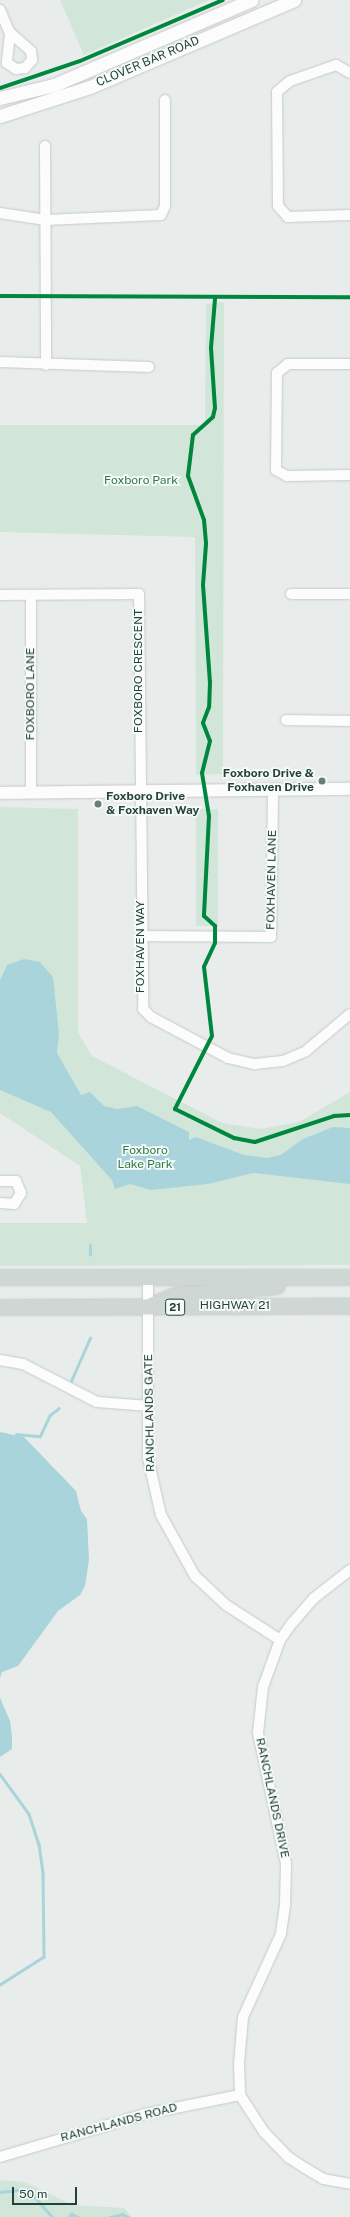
<!DOCTYPE html>
<html>
<head>
<meta charset="utf-8">
<style>
  body { margin:0 }
  #map { position:relative; width:350px; height:2217px; overflow:hidden; background:#e8edeb; font-family:"Public Sans",sans-serif }
  div>[style] { position:absolute }
  [style*='--x'] { left:calc(var(--x)*1px); top:calc(var(--y)*1px); width:calc(var(--w)*1px); rotate:calc(var(--a)*1deg) }
  .green>* { inset:0; background:#d1e6d8; transform-origin:0 0 }
  .water>* { inset:0; background:#a9d4db }
  .stream>* { height:2.5px; margin:-1.25px; padding:0 1.25px; transform-origin:1.25px; border-radius:1.25px; background:#a9d4db }
  .roads { filter:drop-shadow(0 0 1px #c5cac8) drop-shadow(0 0 1px #c5cac8) }
  .minor>* { height:10px; margin:-5px; padding:0 5px; transform-origin:5px; border-radius:5px; background:#fcfcfc }
  .tertiary>* { height:12px; margin:-6px; padding:0 6px; transform-origin:6px; border-radius:6px; background:#fcfcfc }
  .secondary>* { height:13px; margin:-6.5px; padding:0 6.5px; transform-origin:6.5px; border-radius:6.5px; background:#fcfcfc }
  .primary>* { height:15px; margin:-7.5px; padding:0 7.5px; transform-origin:7.5px; border-radius:7.5px; background:#cfd7d5 }
  .cycleway>* { height:4px; margin:-2px; padding:0 2px; transform-origin:2px; border-radius:2px; background:#00873e }
  .dots>* { width:11px; height:11px; translate:-50% -50%; box-sizing:border-box; border:2px solid #f7fbf9; border-radius:50% }
  span { translate:-50% -50%; white-space:nowrap; text-align:center; line-height:1.15; -webkit-text-stroke:3.5px #f7fbf9; paint-order:stroke }
  .shield-label span { padding:1px 3px; background:#f7fbf9; border:1px solid; border-radius:3px; -webkit-text-stroke-width:0 }
  .shield-label { font-size:11px; color:#24423a; font-weight:700 }
  .street-label { font-size:12px; color:#24423a }
  .park-label { font-size:12px; color:#2d7a4b }
  .poi-label { font-size:12px; color:#24423a; font-weight:700 }
  .right { translate:-100% -50%; text-align:right }
  .left { translate:0 -50%; text-align:left }
  .scale { position:absolute; left:12px; top:2187px; width:65px; height:18px; box-sizing:border-box; border:2px solid #24423a; border-top:0; padding-left:5px; font-size:12px; line-height:14px; white-space:nowrap; color:#24423a; -webkit-text-stroke:3px #f7fbf9; paint-order:stroke }
</style>
</head>
<body>
<div id="map">
  <div class="green">
    <i style="clip-path:polygon(60px 0,209px 0,84px 55px)"></i>
    <i style="clip-path:polygon(224px 302px,223px 774px,196px 775px,195px 537px,0 532px,0 425px,205px 425px,206px 304px)"></i>
    <i style="clip-path:polygon(0 807px,78px 809px,78px 1033px,92px 1056px,222px 1123px,261px 1129px,299px 1122px,350px 1092px,350px 1265px,0 1266px,0 1223px,87px 1223px,80px 1166px,0 1113px)"></i>
    <i style="left:196px;top:809px;width:22px;height:117px"></i>
    <i style="clip-path:polygon(0 2180px,25px 2182px,72px 2205px,124px 2208px,132px 2217px,0 2217px)"></i>
  </div>
  <div class="water">
    <i style="clip-path:polygon(24px 959px,40px 962px,53px 977px,59px 1034px,57px 1053px,81px 1095px,90px 1092px,104px 1106px,117px 1109px,137px 1106px,189px 1132px,189px 1140px,196px 1137px,244px 1155px,267px 1158px,281px 1155px,303px 1139px,333px 1127px,350px 1128px,350px 1184px,253px 1173px,208px 1184px,151px 1190px,130px 1184px,115px 1189px,112px 1180px,51px 1112px,0 1090px,0 980px,7px 965px)"></i>
    <i style="clip-path:polygon(0 1432px,24px 1437px,76px 1491px,81px 1511px,87px 1519px,89px 1560px,85px 1586px,80px 1595px,58px 1611px,18px 1666px,2px 1672px,0 1678px)"></i>
    <i style="clip-path:polygon(0 1698px,10px 1721px,12px 1736px,12px 1749px,0 1757px)"></i>
  </div>
  <div class="stream">
    <i style="--x:90;--y:1255;--w:10;--a:-90"></i>
    <i style="--x:71;--y:1381;--w:47;--a:-66.2"></i>
    <i style="--x:16;--y:1434;--w:24;--a:5"></i>
    <i style="--x:40;--y:1436;--w:23;--a:-65"></i>
    <i style="--x:50;--y:1415;--w:11;--a:-38"></i>
    <i style="--x:0;--y:1774;--w:49;--a:54.1"></i>
    <i style="--x:29;--y:1814;--w:32;--a:72"></i>
    <i style="--x:39;--y:1844;--w:28;--a:82"></i>
    <i style="--x:43;--y:1872;--w:85;--a:89.3"></i>
    <i style="--x:44;--y:1957;--w:52;--a:147.5"></i>
    <i style="--x:0;--y:2192;--w:28;--a:-6"></i>
    <i style="--x:28;--y:2189;--w:37;--a:49"></i>
    <i style="--x:69;--y:2217;--w:4;--a:-56"></i>
    <i style="--x:71;--y:2214;--w:8;--a:23"></i>
    <i style="--x:110;--y:2217;--w:13;--a:-13"></i>
    <i style="--x:123;--y:2214;--w:6;--a:31"></i>
  </div>
  <div class="roads">
    <div class="minor">
      <i style="--x:0;--y:10;--w:25;--a:67"></i>
      <i style="--x:10;--y:33;--w:30;--a:96"></i>
      <i style="--x:7;--y:63;--w:11;--a:34"></i>
      <i style="--x:16;--y:69;--w:9;--a:-6"></i>
      <i style="--x:25;--y:68;--w:11;--a:-49"></i>
      <i style="--x:32;--y:60;--w:9;--a:-96"></i>
      <i style="--x:31;--y:51;--w:28;--a:-139"></i>
      <i style="--x:350;--y:73;--w:16;--a:-150"></i>
      <i style="--x:336;--y:65;--w:49;--a:160.8"></i>
      <i style="--x:290;--y:81;--w:17;--a:140"></i>
      <i style="--x:277;--y:92;--w:114;--a:89.5"></i>
      <i style="--x:278;--y:206;--w:15;--a:48"></i>
      <i style="--x:288;--y:217;--w:62;--a:-1.8"></i>
      <i style="--x:45;--y:146;--w:219;--a:89.7"></i>
      <i style="--x:0;--y:213;--w:46;--a:8.8"></i>
      <i style="--x:45;--y:220;--w:116;--a:-2.5"></i>
      <i style="--x:161;--y:215;--w:10;--a:-66"></i>
      <i style="--x:165;--y:206;--w:106;--a:-90"></i>
      <i style="--x:0;--y:362;--w:149;--a:1.9"></i>
      <i style="--x:350;--y:364;--w:62;--a:180"></i>
      <i style="--x:288;--y:364;--w:14;--a:141"></i>
      <i style="--x:277;--y:373;--w:97;--a:90.6"></i>
      <i style="--x:276;--y:470;--w:13;--a:29"></i>
      <i style="--x:287;--y:476;--w:63;--a:-0.9"></i>
      <i style="--x:291;--y:594;--w:59;--a:0"></i>
      <i style="--x:0;--y:595;--w:139;--a:-0.4"></i>
      <i style="--x:139;--y:594;--w:415;--a:89.4"></i>
      <i style="--x:143;--y:1009;--w:11;--a:45"></i>
      <i style="--x:151;--y:1017;--w:87;--a:28"></i>
      <i style="--x:228;--y:1058;--w:28;--a:13"></i>
      <i style="--x:255;--y:1064;--w:28;--a:-6"></i>
      <i style="--x:283;--y:1061;--w:25;--a:-23"></i>
      <i style="--x:306;--y:1051;--w:57;--a:-40.1"></i>
      <i style="--x:286;--y:720;--w:64;--a:0.9"></i>
      <i style="--x:31;--y:793;--w:198;--a:-90"></i>
      <i style="--x:142;--y:936;--w:129;--a:0.4"></i>
      <i style="--x:271;--y:937;--w:146;--a:-89.2"></i>
      <i style="--x:0;--y:1181;--w:16;--a:0"></i>
      <i style="--x:16;--y:1181;--w:13;--a:67"></i>
      <i style="--x:21;--y:1193;--w:13;--a:122"></i>
      <i style="--x:14;--y:1204;--w:14;--a:-176"></i>
      <i style="--x:148;--y:1277;--w:181;--a:90"></i>
      <i style="--x:148;--y:1458;--w:58;--a:77.2"></i>
      <i style="--x:161;--y:1515;--w:70;--a:60.9"></i>
      <i style="--x:195;--y:1576;--w:42;--a:43.1"></i>
      <i style="--x:226;--y:1605;--w:64;--a:32.9"></i>
      <i style="--x:0;--y:1360;--w:23;--a:10"></i>
      <i style="--x:23;--y:1364;--w:83;--a:27.2"></i>
      <i style="--x:97;--y:1402;--w:52;--a:4.4"></i>
      <i style="--x:350;--y:1570;--w:46;--a:142.1"></i>
      <i style="--x:314;--y:1598;--w:33;--a:131"></i>
      <i style="--x:292;--y:1623;--w:21;--a:125"></i>
      <i style="--x:280;--y:1640;--w:50;--a:109.9"></i>
      <i style="--x:263;--y:1687;--w:46;--a:96.2"></i>
      <i style="--x:258;--y:1733;--w:134;--a:77.9"></i>
      <i style="--x:286;--y:1864;--w:41;--a:91.4"></i>
      <i style="--x:285;--y:1905;--w:29;--a:98"></i>
      <i style="--x:281;--y:1934;--w:91;--a:114.6"></i>
      <i style="--x:243;--y:2017;--w:47;--a:94.9"></i>
      <i style="--x:239;--y:2064;--w:31;--a:88"></i>
      <i style="--x:240;--y:2095;--w:44;--a:57"></i>
      <i style="--x:264;--y:2132;--w:35;--a:46"></i>
      <i style="--x:288;--y:2157;--w:20;--a:33"></i>
      <i style="--x:305;--y:2168;--w:21;--a:31"></i>
      <i style="--x:323;--y:2179;--w:27;--a:10"></i>
      <i style="--x:0;--y:2157;--w:151;--a:-16.5"></i>
      <i style="--x:145;--y:2114;--w:97;--a:-11.3"></i>
    </div>
    <div class="tertiary">
      <i style="--x:0;--y:793;--w:350;--a:-0.7"></i>
    </div>
    <div class="secondary">
      <i style="--x:0;--y:98;--w:56;--a:-13.5"></i>
      <i style="--x:54;--y:85;--w:215;--a:-23.3"></i>
      <i style="--x:0;--y:116;--w:95;--a:-17.9"></i>
      <i style="--x:90;--y:87;--w:222;--a:-23.1"></i>
    </div>
    <div class="primary">
      <i style="--x:0;--y:1277;--w:350;--a:0"></i>
      <i style="--x:151;--y:1305;--w:26;--a:-23"></i>
      <i style="--x:175;--y:1295;--w:102;--a:-5"></i>
      <i style="--x:0;--y:1307;--w:350;--a:-0.2"></i>
    </div>
  </div>
  <div class="cycleway">
    <i style="--x:0;--y:88;--w:84;--a:-18.6"></i>
    <i style="--x:80;--y:61;--w:155;--a:-23.1"></i>
    <i style="--x:0;--y:296;--w:350;--a:0.2"></i>
    <i style="--x:215;--y:299;--w:49;--a:94.7"></i>
    <i style="--x:211;--y:348;--w:60;--a:86.2"></i>
    <i style="--x:215;--y:408;--w:9;--a:103"></i>
    <i style="--x:213;--y:417;--w:27;--a:138"></i>
    <i style="--x:193;--y:435;--w:41;--a:97"></i>
    <i style="--x:188;--y:476;--w:47;--a:70"></i>
    <i style="--x:204;--y:520;--w:24;--a:85"></i>
    <i style="--x:206;--y:544;--w:41;--a:94.2"></i>
    <i style="--x:203;--y:585;--w:97;--a:85.9"></i>
    <i style="--x:210;--y:682;--w:25;--a:92"></i>
    <i style="--x:209;--y:707;--w:17;--a:111"></i>
    <i style="--x:203;--y:723;--w:19;--a:69"></i>
    <i style="--x:210;--y:741;--w:33;--a:104"></i>
    <i style="--x:202;--y:773;--w:44;--a:80.8"></i>
    <i style="--x:209;--y:816;--w:100;--a:92.9"></i>
    <i style="--x:204;--y:916;--w:15;--a:42"></i>
    <i style="--x:215;--y:926;--w:17;--a:90"></i>
    <i style="--x:215;--y:943;--w:26;--a:115"></i>
    <i style="--x:204;--y:967;--w:69;--a:83.4"></i>
    <i style="--x:212;--y:1036;--w:82;--a:116.9"></i>
    <i style="--x:175;--y:1109;--w:66;--a:26.2"></i>
    <i style="--x:234;--y:1138;--w:21;--a:11"></i>
    <i style="--x:255;--y:1142;--w:83;--a:-18.2"></i>
    <i style="--x:334;--y:1116;--w:16;--a:-4"></i>
  </div>
  <div class="dots">
    <i style="left:322px;top:781px;background:#697e78"></i>
    <i style="left:98px;top:804px;background:#697e78"></i>
  </div>
  <div class="shield-label">
    <span style="left:175px;top:1307px">21</span>
  </div>
  <div class="street-label">
    <span style="left:148px;top:62px;rotate:-23deg">CLOVER BAR ROAD</span>
    <span style="left:139px;top:671px;rotate:-90deg">FOXBORO CRESCENT</span>
    <span style="left:31px;top:694px;rotate:-90deg">FOXBORO LANE</span>
    <span style="left:272px;top:880px;rotate:-89deg">FOXHAVEN LANE</span>
    <span style="left:141px;top:947px;rotate:-90deg">FOXHAVEN WAY</span>
    <span style="left:235px;top:1306px">HIGHWAY 21</span>
    <span style="left:150px;top:1413px;rotate:-91deg">RANCHLANDS GATE</span>
    <span style="left:272px;top:1798px;rotate:78deg">RANCHLANDS DRIVE</span>
    <span style="left:119px;top:2123px;rotate:-15deg">RANCHLANDS ROAD</span>
  </div>
  <div class="park-label">
    <span style="left:141px;top:481px">Foxboro Park</span>
    <span style="left:145px;top:1158px">Foxboro<br>Lake Park</span>
  </div>
  <div class="poi-label">
    <span class="right" style="left:314px;top:781px">Foxboro Drive &amp;<br>Foxhaven Drive</span>
    <span class="left" style="left:106px;top:804px">Foxboro Drive<br>&amp; Foxhaven Way</span>
  </div>
  <div class="scale">50 m</div>
</div>
</body>
</html>
